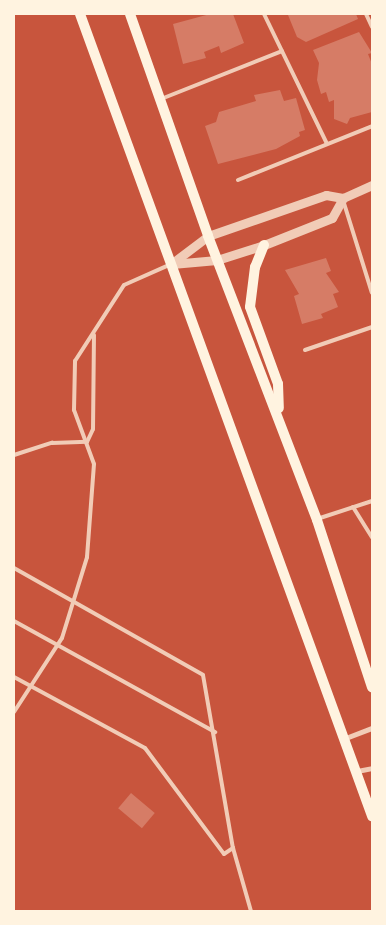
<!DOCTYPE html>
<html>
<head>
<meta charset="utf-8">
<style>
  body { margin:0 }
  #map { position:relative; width:386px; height:925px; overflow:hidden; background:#c8553d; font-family:"Work Sans",sans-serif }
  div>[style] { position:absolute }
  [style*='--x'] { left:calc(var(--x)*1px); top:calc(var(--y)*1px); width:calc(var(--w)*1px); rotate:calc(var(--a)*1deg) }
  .building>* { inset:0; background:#d67c66; transform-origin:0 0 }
  .service>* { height:4px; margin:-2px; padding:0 2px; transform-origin:2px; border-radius:2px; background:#f1ccb7 }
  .minor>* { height:5px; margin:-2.5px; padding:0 2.5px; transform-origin:2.5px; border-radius:2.5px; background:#f1ccb7 }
  .tertiary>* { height:9px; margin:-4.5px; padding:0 4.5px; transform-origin:4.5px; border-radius:4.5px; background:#f1ccb7 }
  .secondary>* { height:10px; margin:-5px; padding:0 5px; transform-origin:5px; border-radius:5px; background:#fff3e0 }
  span { translate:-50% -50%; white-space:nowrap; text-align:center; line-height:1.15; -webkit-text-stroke:5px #fff3e0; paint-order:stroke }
  .frame { position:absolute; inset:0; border:15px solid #fff3e0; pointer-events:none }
</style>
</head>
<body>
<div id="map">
  <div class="building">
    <i style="clip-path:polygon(210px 14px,233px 14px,244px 43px,221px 53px,219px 46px,204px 52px,206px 58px,183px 64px,173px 24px)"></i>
    <i style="clip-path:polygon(356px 14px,358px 19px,306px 42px,297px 37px,288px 15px)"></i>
    <i style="clip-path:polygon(359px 32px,372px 53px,368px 54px,372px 64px,372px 112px,350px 118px,347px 124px,334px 119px,334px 100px,329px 102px,326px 92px,321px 94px,317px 80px,319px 63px,313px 50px)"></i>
    <i style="clip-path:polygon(280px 90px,284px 101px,296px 98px,305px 130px,299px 132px,300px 136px,276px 149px,218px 164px,205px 126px,216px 122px,219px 112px,256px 101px,254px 95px)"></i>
    <i style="clip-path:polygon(326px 258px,331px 271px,326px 273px,339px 292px,333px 294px,338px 307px,321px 314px,323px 318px,302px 324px,294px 296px,299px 294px,285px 270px)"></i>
    <i style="left:131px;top:793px;width:31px;height:20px;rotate:40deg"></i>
  </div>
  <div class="service">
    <i style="--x:264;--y:14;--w:144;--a:64.1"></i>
    <i style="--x:366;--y:14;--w:14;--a:65"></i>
    <i style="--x:161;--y:99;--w:130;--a:-21.6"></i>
    <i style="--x:238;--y:180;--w:144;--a:-21.9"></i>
    <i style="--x:343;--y:200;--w:97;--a:72.7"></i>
    <i style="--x:305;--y:350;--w:71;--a:-18.9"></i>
    <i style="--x:87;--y:442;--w:14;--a:-65"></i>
    <i style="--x:93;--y:429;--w:94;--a:-89.4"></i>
    <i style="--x:14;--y:455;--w:40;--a:-18"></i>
    <i style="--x:52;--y:443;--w:35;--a:-2"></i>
    <i style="--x:353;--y:507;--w:36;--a:58"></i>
    <i style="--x:317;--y:519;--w:58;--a:-18.1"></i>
    <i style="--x:14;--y:568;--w:217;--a:29.5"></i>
    <i style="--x:203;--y:675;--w:176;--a:80.2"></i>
    <i style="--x:233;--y:848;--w:66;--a:74.1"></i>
    <i style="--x:14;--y:621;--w:230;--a:28.9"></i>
    <i style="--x:14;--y:677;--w:149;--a:28.5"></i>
    <i style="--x:145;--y:748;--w:132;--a:53.3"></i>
    <i style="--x:224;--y:854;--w:11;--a:-34"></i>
    <i style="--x:14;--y:712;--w:88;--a:-57"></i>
    <i style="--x:62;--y:638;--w:85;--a:-72.8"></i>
    <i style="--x:87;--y:557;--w:93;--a:-85.7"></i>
    <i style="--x:94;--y:464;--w:58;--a:-110.3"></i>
    <i style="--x:74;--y:410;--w:49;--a:-88.8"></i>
    <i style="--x:75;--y:361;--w:90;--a:-57.2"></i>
    <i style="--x:124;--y:285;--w:49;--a:-24"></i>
  </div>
  <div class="minor">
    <i style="--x:343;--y:739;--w:31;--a:-21"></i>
    <i style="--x:357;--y:771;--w:15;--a:-11"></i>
  </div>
  <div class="tertiary">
    <i style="--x:171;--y:264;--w:46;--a:-37.1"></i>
    <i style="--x:208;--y:236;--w:125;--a:-19.2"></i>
    <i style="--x:326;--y:195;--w:17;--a:10"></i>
    <i style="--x:343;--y:198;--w:32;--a:-24"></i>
    <i style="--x:172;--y:264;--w:45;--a:-5.1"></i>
    <i style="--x:217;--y:260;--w:49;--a:-17.7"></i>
    <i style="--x:264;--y:245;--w:73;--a:-21.7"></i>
    <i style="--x:332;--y:218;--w:23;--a:-61"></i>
  </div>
  <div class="secondary">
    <i style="--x:80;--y:14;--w:854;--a:69.99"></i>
    <i style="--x:130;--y:14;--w:235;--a:70.6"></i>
    <i style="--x:208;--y:236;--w:304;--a:69"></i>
    <i style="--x:317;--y:520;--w:176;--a:71.8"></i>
    <i style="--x:264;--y:245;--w:24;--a:112"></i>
    <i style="--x:255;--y:267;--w:40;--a:97.1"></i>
    <i style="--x:250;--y:307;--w:82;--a:70"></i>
    <i style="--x:278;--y:384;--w:24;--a:88"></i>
  </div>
  <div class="frame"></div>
</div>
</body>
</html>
